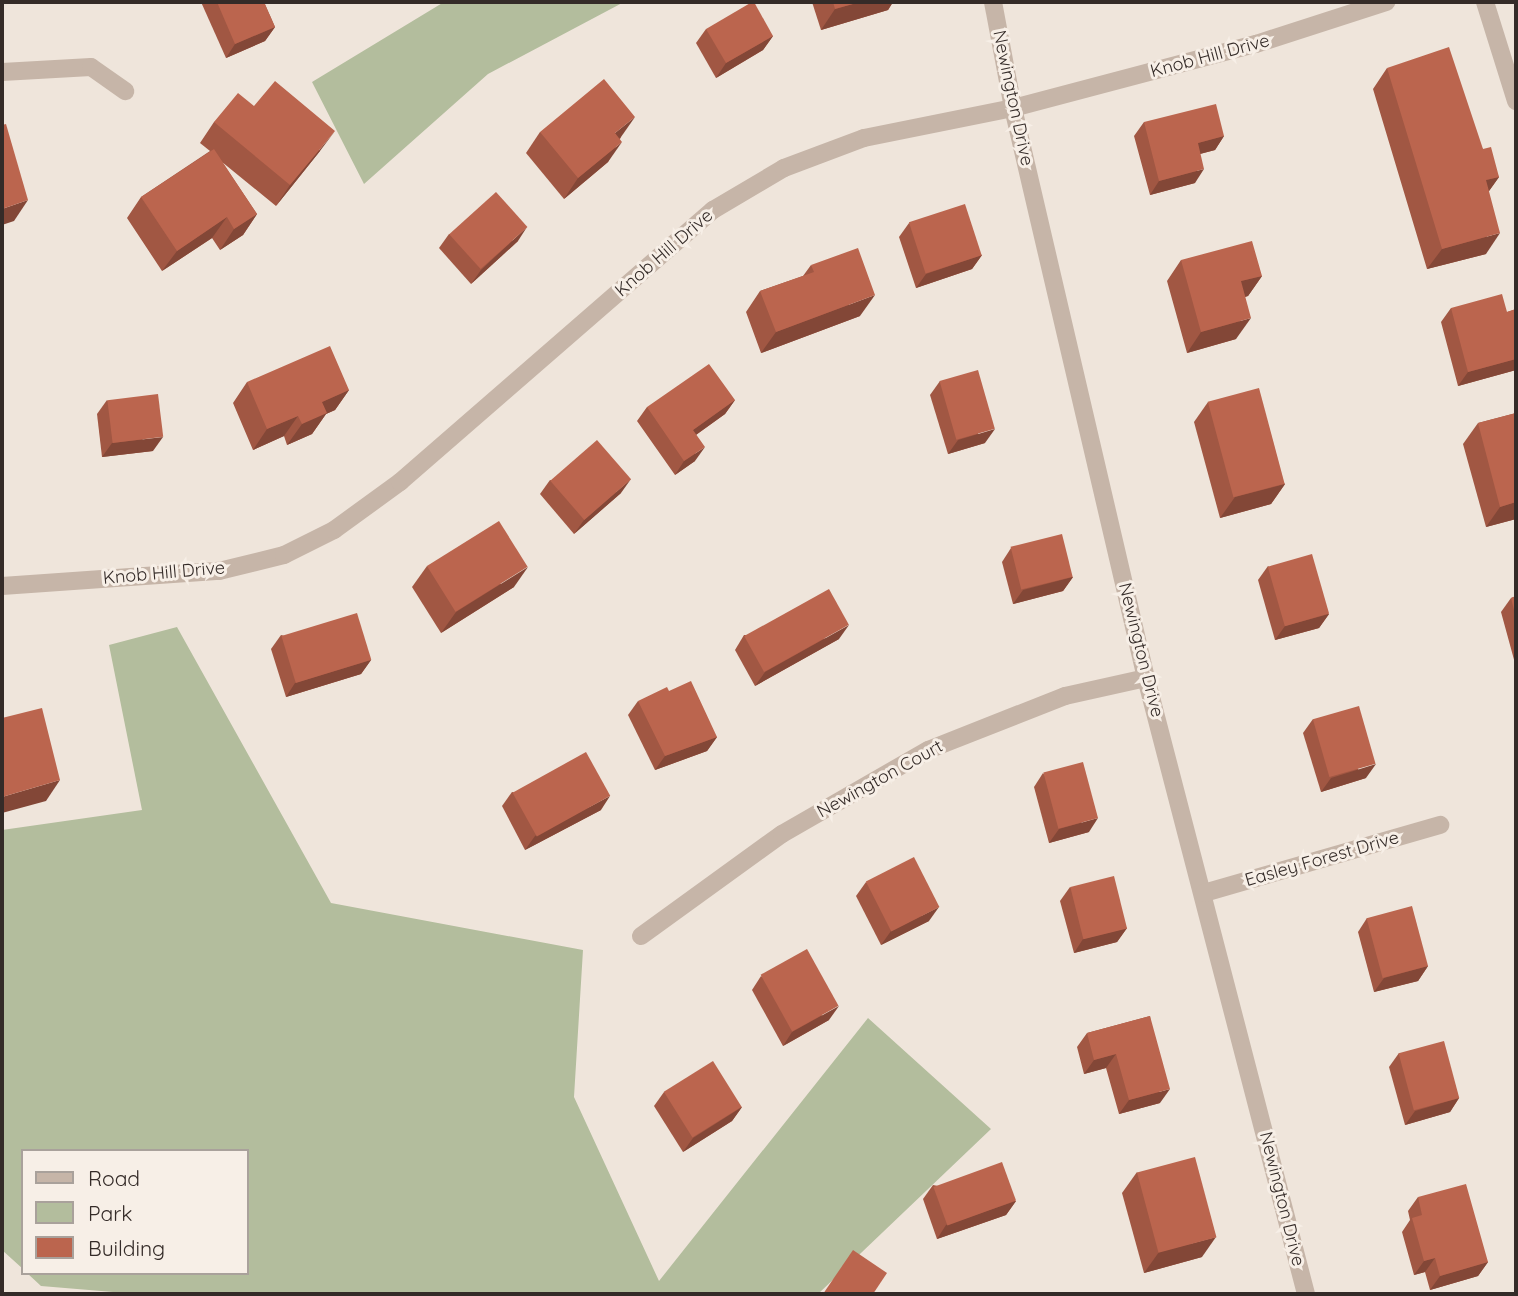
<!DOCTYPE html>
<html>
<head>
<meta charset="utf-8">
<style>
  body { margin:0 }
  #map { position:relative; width:1518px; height:1296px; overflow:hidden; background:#efe5db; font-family:Quicksand,sans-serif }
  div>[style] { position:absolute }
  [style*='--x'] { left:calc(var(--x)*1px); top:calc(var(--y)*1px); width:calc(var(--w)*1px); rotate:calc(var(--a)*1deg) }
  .green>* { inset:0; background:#b3bd9d }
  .minor>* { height:18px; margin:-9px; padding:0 9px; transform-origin:9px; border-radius:9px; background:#c6b5a8 }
  .wall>* { inset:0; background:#a15743 }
  .shaded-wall>* { inset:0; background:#834737 }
  .building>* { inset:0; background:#bb654e; transform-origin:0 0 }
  span { translate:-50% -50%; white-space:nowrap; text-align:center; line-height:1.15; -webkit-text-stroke:6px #f7efe7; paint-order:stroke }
  .street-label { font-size:18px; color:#342b28 }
  .frame { position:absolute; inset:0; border:4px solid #342b28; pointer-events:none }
  .legend { position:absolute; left:21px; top:1149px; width:228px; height:126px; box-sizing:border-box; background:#f7efe7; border:2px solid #a9a19b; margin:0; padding:9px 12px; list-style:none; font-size:21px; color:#342b28 }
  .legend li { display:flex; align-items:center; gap:14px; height:35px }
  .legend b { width:35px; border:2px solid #a9a19b }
</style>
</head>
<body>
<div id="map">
  <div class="green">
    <i style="clip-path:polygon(444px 2px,624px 2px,488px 74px,364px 184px,312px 82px)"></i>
    <i style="clip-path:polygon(177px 627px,331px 903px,583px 950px,574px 1097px,659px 1281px,868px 1018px,991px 1129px,818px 1294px,137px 1294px,41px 1286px,27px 1273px,247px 1273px,247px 1151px,23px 1151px,23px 1269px,2px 1250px,2px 830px,142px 810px,109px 645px)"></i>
  </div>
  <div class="minor">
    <i style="--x:993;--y:2;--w:108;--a:79.3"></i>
    <i style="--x:1013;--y:108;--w:585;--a:76.87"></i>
    <i style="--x:1146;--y:678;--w:636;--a:75.44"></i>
    <i style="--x:1485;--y:2;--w:104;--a:72.6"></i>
    <i style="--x:2;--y:72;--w:89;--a:-3.2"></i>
    <i style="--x:91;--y:67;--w:42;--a:35.2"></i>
    <i style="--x:2;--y:586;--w:218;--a:-4"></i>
    <i style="--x:219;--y:571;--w:67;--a:-13.8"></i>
    <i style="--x:284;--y:555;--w:56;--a:-26.6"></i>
    <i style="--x:334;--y:530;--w:82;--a:-36"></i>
    <i style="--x:400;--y:482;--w:415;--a:-41"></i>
    <i style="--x:713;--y:210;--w:82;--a:-30.6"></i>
    <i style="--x:784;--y:168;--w:85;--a:-20.6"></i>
    <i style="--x:864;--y:138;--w:152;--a:-11.4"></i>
    <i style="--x:1013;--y:108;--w:251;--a:-14.8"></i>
    <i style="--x:1256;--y:44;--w:137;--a:-17.9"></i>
    <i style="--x:1204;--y:893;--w:246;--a:-16.1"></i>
    <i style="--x:641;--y:936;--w:174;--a:-35.9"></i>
    <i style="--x:782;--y:834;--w:168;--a:-29.9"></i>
    <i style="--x:928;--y:750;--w:147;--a:-21.5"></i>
    <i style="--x:1065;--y:696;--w:83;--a:-12.5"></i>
  </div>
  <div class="wall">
    <i style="clip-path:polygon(201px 2px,264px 2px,275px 27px,265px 41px,226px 58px)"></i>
    <i style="clip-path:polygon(812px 2px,893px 2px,888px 10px,821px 30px)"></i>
    <i style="clip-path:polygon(706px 29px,773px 36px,763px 50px,716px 78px,696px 43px)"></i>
    <i style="clip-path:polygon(1387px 68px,1483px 149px,1499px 177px,1489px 191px,1486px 254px,1427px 269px,1373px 89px)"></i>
    <i style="clip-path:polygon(254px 106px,320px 151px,276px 206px,222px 162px,257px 214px,243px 235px,220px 250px,212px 238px,162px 271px,127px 218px,141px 197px,210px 151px,200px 143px,214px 122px)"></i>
    <i style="clip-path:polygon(1144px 122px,1224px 136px,1215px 150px,1200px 154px,1195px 183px,1150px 195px,1134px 136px)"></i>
    <i style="clip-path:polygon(540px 132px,621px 137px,608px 162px,564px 199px,526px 153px)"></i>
    <i style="clip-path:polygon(909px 223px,982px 255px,972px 269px,916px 288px,899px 237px)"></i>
    <i style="clip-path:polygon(449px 234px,518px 241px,471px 284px,439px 248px)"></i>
    <i style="clip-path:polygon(1181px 260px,1262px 276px,1248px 296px,1245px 297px,1236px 339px,1187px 353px,1167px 281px)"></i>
    <i style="clip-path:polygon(811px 265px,860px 316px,761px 353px,746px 312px,760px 291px,803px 276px)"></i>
    <i style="clip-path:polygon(1451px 308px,1507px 312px,1516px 309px,1516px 370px,1458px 386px,1441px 322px)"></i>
    <i style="clip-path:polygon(940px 381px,985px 443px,948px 454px,930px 395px)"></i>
    <i style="clip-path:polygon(247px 382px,349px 390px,335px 410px,326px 414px,312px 434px,287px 445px,284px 436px,253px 450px,233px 403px)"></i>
    <i style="clip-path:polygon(107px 400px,153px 451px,102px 457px,97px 414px)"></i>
    <i style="clip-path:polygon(735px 400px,725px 414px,696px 435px,695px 461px,675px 475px,637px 421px,647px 407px)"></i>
    <i style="clip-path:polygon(1208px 402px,1285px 484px,1271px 504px,1220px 518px,1194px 422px)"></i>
    <i style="clip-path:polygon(1516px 413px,1516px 519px,1486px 527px,1463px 444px,1478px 423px)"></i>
    <i style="clip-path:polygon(550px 480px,621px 493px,574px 534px,540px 494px)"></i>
    <i style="clip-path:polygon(1011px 548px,1073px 577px,1063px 591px,1013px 604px,1002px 562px)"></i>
    <i style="clip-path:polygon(427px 566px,514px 587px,441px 633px,412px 587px)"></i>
    <i style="clip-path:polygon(1268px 566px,1329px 614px,1319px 628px,1275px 640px,1258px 580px)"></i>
    <i style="clip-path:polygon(1516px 596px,1516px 667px,1501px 612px,1511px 598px)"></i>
    <i style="clip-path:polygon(281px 635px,371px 660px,361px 674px,286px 697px,271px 649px)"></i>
    <i style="clip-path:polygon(744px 635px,839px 639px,755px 686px,735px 650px)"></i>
    <i style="clip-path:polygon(638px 701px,717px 737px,707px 751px,655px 770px,628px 715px)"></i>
    <i style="clip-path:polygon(1313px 719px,1366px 778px,1321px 792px,1303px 733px)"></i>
    <i style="clip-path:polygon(1043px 773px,1089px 832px,1049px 843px,1034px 787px)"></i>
    <i style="clip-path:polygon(512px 792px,601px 810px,525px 850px,502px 806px)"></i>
    <i style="clip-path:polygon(866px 882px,929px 921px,881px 945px,856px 896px)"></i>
    <i style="clip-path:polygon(1070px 887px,1127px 928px,1117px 942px,1074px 953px,1060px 901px)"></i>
    <i style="clip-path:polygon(1367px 918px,1428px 966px,1418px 981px,1374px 992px,1358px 932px)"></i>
    <i style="clip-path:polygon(761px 976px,829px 1020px,783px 1046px,752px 990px)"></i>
    <i style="clip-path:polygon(1150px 1016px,1160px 1103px,1119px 1114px,1106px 1068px,1084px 1074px,1077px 1047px,1087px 1033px)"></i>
    <i style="clip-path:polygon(1399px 1053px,1459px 1098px,1450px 1112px,1405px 1125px,1389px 1067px)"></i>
    <i style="clip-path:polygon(664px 1092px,742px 1107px,732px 1121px,683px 1152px,654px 1106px)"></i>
    <i style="clip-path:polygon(1137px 1172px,1202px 1257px,1144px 1273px,1122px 1193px)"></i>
    <i style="clip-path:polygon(933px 1185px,1016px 1201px,1006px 1215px,937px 1239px,923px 1199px)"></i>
    <i style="clip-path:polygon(1418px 1197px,1488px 1262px,1478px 1276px,1430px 1290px,1425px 1272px,1414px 1275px,1402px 1232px,1410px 1220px,1408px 1211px)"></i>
  </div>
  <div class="shaded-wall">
    <i style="clip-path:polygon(860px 2px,893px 2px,888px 10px,821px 30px,835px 9px)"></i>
    <i style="clip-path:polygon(275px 27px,265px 41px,226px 58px,235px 44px)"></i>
    <i style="clip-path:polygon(773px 36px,763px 50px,716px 78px,726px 63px)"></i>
    <i style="clip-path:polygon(635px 117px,621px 137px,601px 154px,615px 133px)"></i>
    <i style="clip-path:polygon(335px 131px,320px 151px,276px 206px,290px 185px)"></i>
    <i style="clip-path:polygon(1224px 136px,1215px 150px,1188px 157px,1198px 143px)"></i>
    <i style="clip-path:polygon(622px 142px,608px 162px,564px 199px,578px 178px)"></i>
    <i style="clip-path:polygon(1204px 169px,1195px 183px,1150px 195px,1159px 181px)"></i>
    <i style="clip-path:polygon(1499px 177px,1484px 198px,1486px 180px)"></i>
    <i style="clip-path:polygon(28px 200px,14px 221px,2px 225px,2px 209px)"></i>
    <i style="clip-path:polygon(257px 214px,243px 235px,220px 250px,234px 229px)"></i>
    <i style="clip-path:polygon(227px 217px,212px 238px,162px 271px,177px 251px)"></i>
    <i style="clip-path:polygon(527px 227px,518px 241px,471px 284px,481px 270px)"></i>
    <i style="clip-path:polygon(1500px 233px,1486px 254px,1427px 269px,1442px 249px)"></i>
    <i style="clip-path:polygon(982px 255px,972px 269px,916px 288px,926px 274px)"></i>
    <i style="clip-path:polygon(1262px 276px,1248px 296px,1226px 302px,1241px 281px)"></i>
    <i style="clip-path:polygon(875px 295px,860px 316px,761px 353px,776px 332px)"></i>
    <i style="clip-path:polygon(1251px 318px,1236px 339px,1187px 353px,1201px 332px)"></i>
    <i style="clip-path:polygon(1516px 359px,1516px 370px,1458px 386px,1468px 372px)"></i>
    <i style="clip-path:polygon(349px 390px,335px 410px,326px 414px,312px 434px,287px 445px,302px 424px,322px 402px)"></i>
    <i style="clip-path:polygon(735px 400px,725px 414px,683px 444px,693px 430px)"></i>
    <i style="clip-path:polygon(298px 416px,284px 436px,253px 450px,267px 429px)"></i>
    <i style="clip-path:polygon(995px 429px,985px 443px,948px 454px,958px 440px)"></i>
    <i style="clip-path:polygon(163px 437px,153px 451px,102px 457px,112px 443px)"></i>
    <i style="clip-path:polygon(705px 447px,695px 461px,675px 475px,684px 461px)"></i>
    <i style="clip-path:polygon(631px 479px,621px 493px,574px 534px,584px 520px)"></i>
    <i style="clip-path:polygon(1285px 484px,1271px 504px,1220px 518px,1235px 497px)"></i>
    <i style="clip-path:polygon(1516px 502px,1516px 519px,1486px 527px,1500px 507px)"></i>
    <i style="clip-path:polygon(528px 567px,514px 587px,441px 633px,456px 612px)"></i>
    <i style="clip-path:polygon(1073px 577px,1063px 591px,1013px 604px,1023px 590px)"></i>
    <i style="clip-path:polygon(1329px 614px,1319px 628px,1275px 640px,1285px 626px)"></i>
    <i style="clip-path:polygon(849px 625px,839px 639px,755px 686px,765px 672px)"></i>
    <i style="clip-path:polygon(371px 660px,361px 674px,286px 697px,295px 683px)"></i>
    <i style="clip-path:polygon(717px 737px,707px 751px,655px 770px,665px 756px)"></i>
    <i style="clip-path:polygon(1376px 764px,1366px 778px,1321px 792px,1331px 778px)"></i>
    <i style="clip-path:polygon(60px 780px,46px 801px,2px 813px,2px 797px)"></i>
    <i style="clip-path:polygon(610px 796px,601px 810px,525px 850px,535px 836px)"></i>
    <i style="clip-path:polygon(1098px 818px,1089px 832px,1049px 843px,1059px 829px)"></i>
    <i style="clip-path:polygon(939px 907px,929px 921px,881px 945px,891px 931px)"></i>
    <i style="clip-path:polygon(1127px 928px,1117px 942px,1074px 953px,1083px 939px)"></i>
    <i style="clip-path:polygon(1428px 966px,1418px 981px,1374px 992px,1384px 978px)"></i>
    <i style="clip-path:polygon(839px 1006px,829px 1020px,783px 1046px,792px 1032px)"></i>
    <i style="clip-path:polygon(1116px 1054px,1106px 1068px,1084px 1074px,1094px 1060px)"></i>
    <i style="clip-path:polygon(1170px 1089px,1160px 1103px,1119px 1114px,1129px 1100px)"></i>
    <i style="clip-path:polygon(1459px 1098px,1450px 1112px,1405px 1125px,1415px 1111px)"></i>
    <i style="clip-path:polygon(742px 1107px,732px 1121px,683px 1152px,693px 1138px)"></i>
    <i style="clip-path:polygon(1016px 1201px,1006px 1215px,937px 1239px,946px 1225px)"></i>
    <i style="clip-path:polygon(1216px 1237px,1202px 1257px,1144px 1273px,1159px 1252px)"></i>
    <i style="clip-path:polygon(1435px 1258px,1425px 1272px,1414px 1275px,1424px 1261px)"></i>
    <i style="clip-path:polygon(1488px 1262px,1478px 1276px,1430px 1290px,1440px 1276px)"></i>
  </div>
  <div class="building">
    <i style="clip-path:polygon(217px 2px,264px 2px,275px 27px,235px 44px)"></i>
    <i style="clip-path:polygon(752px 2px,754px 2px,773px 36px,726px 63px,706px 29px)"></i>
    <i style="clip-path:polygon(833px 2px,860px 2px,835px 9px)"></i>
    <i style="clip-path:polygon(1449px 47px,1483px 149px,1491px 147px,1499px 177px,1486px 180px,1500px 233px,1442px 249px,1387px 68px)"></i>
    <i style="clip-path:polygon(604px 79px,635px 117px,615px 133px,622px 142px,578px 178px,540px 132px)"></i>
    <i style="clip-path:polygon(275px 81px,335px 131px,290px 185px,214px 122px,238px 93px,254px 106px)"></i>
    <i style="clip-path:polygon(1216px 104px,1224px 136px,1198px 143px,1204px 169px,1159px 181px,1144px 122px)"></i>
    <i style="clip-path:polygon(6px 124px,28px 200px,2px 209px,2px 125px)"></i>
    <i style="clip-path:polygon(214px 149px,257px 214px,234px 229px,227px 217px,177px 251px,141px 197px)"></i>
    <i style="left:496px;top:192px;width:47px;height:63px;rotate:48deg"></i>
    <i style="left:965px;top:204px;width:54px;height:59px;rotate:72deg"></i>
    <i style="clip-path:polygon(1252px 241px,1262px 276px,1241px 281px,1251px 318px,1201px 332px,1181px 260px)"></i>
    <i style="clip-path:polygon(858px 248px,875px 295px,776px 332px,760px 291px,814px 272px,811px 265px)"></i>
    <i style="clip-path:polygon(1502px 294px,1507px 312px,1516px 309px,1516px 359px,1468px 372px,1451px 308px)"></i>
    <i style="clip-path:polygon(330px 346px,349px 390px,322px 402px,327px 413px,302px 424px,298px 416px,267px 429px,247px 382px)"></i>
    <i style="clip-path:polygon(709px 364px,735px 400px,693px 430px,705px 447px,684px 461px,647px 407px)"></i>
    <i style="left:978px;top:370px;width:61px;height:40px;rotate:74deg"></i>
    <i style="left:1259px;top:388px;width:99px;height:53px;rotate:75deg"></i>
    <i style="left:158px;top:394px;width:43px;height:51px;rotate:83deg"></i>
    <i style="clip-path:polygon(1516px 413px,1516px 502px,1500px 507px,1478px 423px)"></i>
    <i style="left:597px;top:440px;width:52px;height:62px;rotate:49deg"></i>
    <i style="left:499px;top:521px;width:54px;height:85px;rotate:58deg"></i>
    <i style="left:1062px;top:534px;width:44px;height:53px;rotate:76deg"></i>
    <i style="left:1312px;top:554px;width:62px;height:46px;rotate:74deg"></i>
    <i style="left:829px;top:589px;width:41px;height:97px;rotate:61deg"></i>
    <i style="clip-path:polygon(1516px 596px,1516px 618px,1511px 598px)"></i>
    <i style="left:357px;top:613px;width:49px;height:79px;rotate:73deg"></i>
    <i style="clip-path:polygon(691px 681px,717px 737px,665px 756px,638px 701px,667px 687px,669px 691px)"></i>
    <i style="left:1359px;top:706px;width:60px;height:48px;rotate:74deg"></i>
    <i style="clip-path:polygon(42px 708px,60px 780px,2px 797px,2px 718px)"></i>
    <i style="left:586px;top:752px;width:50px;height:84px;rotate:61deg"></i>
    <i style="left:1083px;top:762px;width:58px;height:41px;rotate:75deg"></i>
    <i style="left:914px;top:857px;width:56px;height:54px;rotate:63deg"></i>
    <i style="left:1114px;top:876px;width:54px;height:45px;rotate:76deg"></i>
    <i style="left:1412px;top:906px;width:62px;height:47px;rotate:75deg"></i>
    <i style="left:807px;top:949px;width:65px;height:53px;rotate:61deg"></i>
    <i style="clip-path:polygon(1150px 1016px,1170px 1089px,1129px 1100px,1116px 1054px,1094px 1060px,1087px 1033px)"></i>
    <i style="left:1444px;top:1041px;width:59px;height:47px;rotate:75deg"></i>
    <i style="left:713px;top:1061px;width:54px;height:58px;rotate:58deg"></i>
    <i style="left:1195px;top:1157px;width:83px;height:60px;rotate:75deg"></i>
    <i style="left:1002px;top:1162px;width:41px;height:73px;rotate:70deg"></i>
    <i style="clip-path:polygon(1466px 1184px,1488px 1262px,1440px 1276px,1435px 1258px,1424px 1261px,1412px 1218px,1422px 1215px,1418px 1197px)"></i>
    <i style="clip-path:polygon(853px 1250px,887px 1273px,873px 1294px,823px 1294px)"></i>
  </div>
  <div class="street-label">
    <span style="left:1210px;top:56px;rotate:-15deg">Knob Hill Drive</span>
    <span style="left:1013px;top:98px;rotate:78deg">Newington Drive</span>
    <span style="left:664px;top:253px;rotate:-41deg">Knob Hill Drive</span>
    <span style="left:164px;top:573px;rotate:-5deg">Knob Hill Drive</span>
    <span style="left:1141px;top:650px;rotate:76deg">Newington Drive</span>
    <span style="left:880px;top:779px;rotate:-29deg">Newington Court</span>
    <span style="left:1322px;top:859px;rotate:-16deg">Easley Forest Drive</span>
    <span style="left:1282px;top:1199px;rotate:76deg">Newington Drive</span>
  </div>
  <div class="frame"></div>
  <ul class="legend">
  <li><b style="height:9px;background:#c6b5a8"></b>Road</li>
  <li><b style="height:19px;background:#b3bd9d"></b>Park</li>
  <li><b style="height:19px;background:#bb654e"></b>Building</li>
  </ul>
</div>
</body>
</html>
